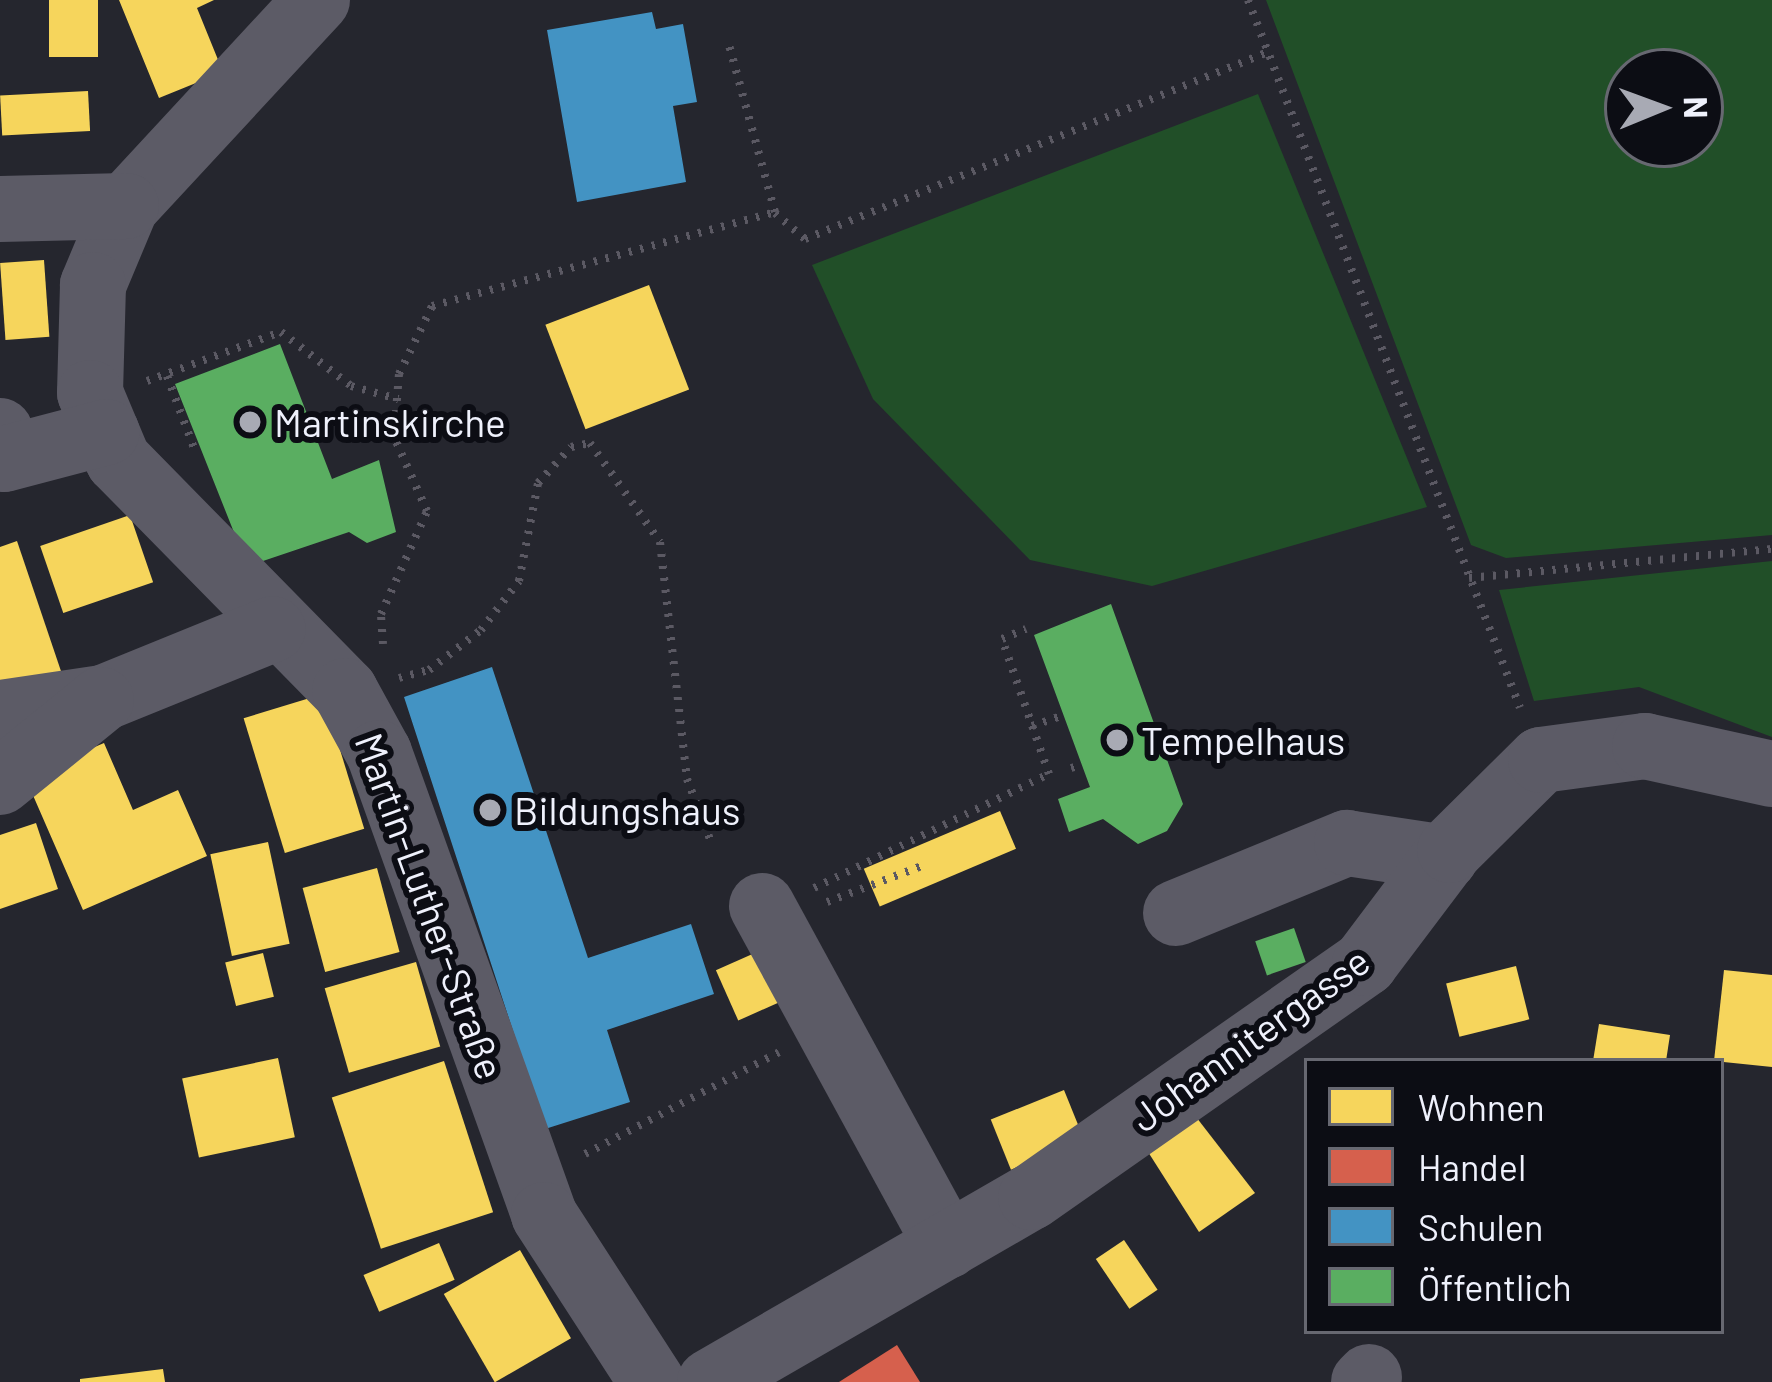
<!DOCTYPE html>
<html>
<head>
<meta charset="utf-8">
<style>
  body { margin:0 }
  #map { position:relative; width:1772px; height:1382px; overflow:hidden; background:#25262e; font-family:Barlow,sans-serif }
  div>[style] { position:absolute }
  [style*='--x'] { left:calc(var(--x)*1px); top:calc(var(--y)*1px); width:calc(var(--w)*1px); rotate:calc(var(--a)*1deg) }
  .green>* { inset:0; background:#214f28 }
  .homes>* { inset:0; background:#f6d55c; transform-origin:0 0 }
  .shops>* { inset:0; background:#d6604d }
  .schools>* { inset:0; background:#4393c3 }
  .public>* { inset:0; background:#5aae61; transform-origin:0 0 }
  .path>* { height:8px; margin-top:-4px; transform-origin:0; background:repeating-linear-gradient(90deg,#5b5963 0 3px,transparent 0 12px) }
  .minor>* { height:66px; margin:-33px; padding:0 33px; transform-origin:33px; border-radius:33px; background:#5c5b66 }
  .dots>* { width:33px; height:33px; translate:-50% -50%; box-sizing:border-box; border:6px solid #0c0d14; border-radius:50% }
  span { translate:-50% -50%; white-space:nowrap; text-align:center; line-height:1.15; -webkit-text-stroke:12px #0c0d14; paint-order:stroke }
  .poi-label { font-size:39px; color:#eff1fc }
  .left { translate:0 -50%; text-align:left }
  .street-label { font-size:39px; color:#eff1fc }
  .legend { position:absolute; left:1304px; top:1058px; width:420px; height:276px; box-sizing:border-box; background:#0c0d14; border:3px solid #676871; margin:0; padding:15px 21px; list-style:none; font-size:36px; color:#eff1fc }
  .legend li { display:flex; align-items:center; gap:24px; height:60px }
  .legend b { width:60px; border:3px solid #676871 }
  .north { position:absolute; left:1604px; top:48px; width:120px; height:120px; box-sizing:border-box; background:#0c0d14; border:3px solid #676871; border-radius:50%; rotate:89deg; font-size:33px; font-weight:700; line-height:48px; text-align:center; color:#eff1fc }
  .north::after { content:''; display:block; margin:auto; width:42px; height:54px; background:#a8aab4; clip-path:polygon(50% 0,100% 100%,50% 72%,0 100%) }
</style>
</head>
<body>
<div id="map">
  <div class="green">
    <i style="clip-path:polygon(evenodd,1266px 0,1772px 0,1772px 535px,1506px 558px,1471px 545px,1266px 0,1700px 72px,1700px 144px,1628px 144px,1628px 72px,1700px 72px)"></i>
    <i style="clip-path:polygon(1258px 94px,1427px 507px,1152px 586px,1030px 560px,873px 399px,812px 265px)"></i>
    <i style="clip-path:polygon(1772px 561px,1772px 737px,1639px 687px,1534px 701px,1499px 590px)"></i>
  </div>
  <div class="homes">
    <i style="left:49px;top:0;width:49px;height:57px"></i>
    <i style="clip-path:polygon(119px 0,214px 0,197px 8px,223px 72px,159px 98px)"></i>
    <i style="left:88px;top:91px;width:40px;height:88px;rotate:87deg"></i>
    <i style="left:44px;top:260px;width:77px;height:44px;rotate:86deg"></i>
    <i style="left:649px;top:285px;width:112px;height:111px;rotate:69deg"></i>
    <i style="left:130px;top:515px;width:71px;height:95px;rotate:71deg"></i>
    <i style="clip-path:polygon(17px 541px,65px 683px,0 705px,0 547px)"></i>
    <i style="left:323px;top:694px;width:141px;height:83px;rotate:73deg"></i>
    <i style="clip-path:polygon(104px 743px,133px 810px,178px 790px,207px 856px,83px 910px,25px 777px)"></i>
    <i style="left:1000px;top:811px;width:41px;height:148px;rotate:67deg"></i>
    <i style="clip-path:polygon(36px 823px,58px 889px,0 909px,0 835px)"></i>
    <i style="left:268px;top:842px;width:104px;height:59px;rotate:78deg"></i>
    <i style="left:377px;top:868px;width:87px;height:77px;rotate:75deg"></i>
    <i style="left:757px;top:952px;width:55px;height:45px;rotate:66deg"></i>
    <i style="left:263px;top:953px;width:45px;height:39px;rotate:76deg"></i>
    <i style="left:416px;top:962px;width:88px;height:95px;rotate:74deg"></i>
    <i style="left:1516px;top:966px;width:55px;height:72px;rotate:76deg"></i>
    <i style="clip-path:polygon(1724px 970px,1772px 975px,1772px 1067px,1714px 1061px)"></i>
    <i style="clip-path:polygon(1599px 1024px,1670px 1035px,1666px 1061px,1593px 1061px)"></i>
    <i style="left:278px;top:1058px;width:81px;height:98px;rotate:78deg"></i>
    <i style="left:444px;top:1061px;width:159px;height:118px;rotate:72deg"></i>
    <i style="left:1064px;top:1090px;width:54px;height:79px;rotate:68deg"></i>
    <i style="clip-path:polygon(1193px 1113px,1255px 1193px,1199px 1232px,1143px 1144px)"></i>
    <i style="left:1124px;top:1240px;width:60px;height:34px;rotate:56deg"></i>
    <i style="left:439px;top:1243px;width:40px;height:82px;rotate:67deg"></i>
    <i style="left:520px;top:1250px;width:102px;height:88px;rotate:60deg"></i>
    <i style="clip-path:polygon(163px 1369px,165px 1382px,80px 1382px,80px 1379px)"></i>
  </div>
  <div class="shops">
    <i style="clip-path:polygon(897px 1345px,920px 1382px,839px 1382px)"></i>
  </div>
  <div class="schools">
    <i style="clip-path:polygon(652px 12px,656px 29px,683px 24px,697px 102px,673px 106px,686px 182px,577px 202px,547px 30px)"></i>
    <i style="clip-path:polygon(492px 667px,588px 958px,691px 924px,714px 994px,607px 1030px,630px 1102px,545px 1129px,404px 697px)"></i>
  </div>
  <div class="public">
    <i style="clip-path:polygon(280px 344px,332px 479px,379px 460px,396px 532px,367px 543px,349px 532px,263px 561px,239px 545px,175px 384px)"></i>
    <i style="clip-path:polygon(1111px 604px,1183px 804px,1167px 831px,1138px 844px,1103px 819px,1069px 832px,1058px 799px,1090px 787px,1034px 635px)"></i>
    <i style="left:1294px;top:928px;width:36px;height:41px;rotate:71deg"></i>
  </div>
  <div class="path">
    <i style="--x:1248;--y:0;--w:758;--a:68.98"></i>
    <i style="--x:775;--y:213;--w:40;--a:41"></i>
    <i style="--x:805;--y:239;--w:498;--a:-22"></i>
    <i style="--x:167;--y:376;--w:80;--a:69.5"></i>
    <i style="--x:147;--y:381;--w:143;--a:-20.1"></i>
    <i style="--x:281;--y:332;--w:88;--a:37.6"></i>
    <i style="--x:351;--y:386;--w:49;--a:15.5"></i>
    <i style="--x:1469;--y:578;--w:304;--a:-5.5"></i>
    <i style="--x:383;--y:644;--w:30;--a:-94"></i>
    <i style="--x:381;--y:614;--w:113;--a:-65.9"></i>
    <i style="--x:427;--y:511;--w:81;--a:-114"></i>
    <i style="--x:394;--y:437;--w:63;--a:-85.5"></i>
    <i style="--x:399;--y:374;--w:76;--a:-64.1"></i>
    <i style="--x:432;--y:306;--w:356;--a:-15.3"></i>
    <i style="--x:775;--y:212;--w:177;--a:-105.4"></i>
    <i style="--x:399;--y:678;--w:31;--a:-15"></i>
    <i style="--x:429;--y:670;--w:66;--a:-37.6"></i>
    <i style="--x:481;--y:630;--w:62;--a:-52.2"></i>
    <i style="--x:519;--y:581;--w:100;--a:-79"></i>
    <i style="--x:538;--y:483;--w:49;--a:-47.5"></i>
    <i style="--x:571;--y:447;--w:19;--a:-12"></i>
    <i style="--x:590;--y:443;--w:121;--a:54.7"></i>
    <i style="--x:660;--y:542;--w:239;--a:83.5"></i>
    <i style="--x:687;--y:779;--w:67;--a:69.1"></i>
    <i style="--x:1032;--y:726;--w:34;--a:-19"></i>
    <i style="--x:1071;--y:768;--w:11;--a:-15"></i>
    <i style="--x:814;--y:888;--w:261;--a:-25.9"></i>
    <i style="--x:1049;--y:774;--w:143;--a:-109.2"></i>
    <i style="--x:1002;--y:639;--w:26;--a:-23"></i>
    <i style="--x:827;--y:902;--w:102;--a:-20.8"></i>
    <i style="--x:585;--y:1154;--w:219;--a:-27.7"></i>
  </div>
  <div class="minor">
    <i style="--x:317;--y:0;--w:281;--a:132.8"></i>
    <i style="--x:126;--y:206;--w:86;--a:112.7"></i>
    <i style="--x:93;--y:285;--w:108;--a:91.6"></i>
    <i style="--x:90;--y:393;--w:73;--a:67.3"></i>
    <i style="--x:118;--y:460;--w:324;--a:45.5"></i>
    <i style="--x:345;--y:691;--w:71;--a:61.3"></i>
    <i style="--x:379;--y:753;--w:491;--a:70.3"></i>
    <i style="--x:544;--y:1215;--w:199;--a:57.1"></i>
    <i style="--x:0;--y:209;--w:126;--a:-1.4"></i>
    <i style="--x:0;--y:431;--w:28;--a:82"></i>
    <i style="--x:4;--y:459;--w:106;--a:-14.7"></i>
    <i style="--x:0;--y:713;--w:104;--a:-8.3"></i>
    <i style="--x:103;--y:698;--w:183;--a:-22.1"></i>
    <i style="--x:0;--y:782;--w:130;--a:-39.1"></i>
    <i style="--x:762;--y:906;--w:387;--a:61.4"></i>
    <i style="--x:1176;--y:913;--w:185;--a:-22.3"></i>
    <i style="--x:1347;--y:843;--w:99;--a:8.7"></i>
    <i style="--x:710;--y:1382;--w:370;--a:-30"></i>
    <i style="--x:1031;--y:1197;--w:408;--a:-35"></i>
    <i style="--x:1365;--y:963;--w:141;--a:-53"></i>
    <i style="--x:1450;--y:850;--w:128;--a:-44.7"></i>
    <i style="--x:1541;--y:760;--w:105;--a:-7.7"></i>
    <i style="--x:1645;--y:746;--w:130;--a:12.4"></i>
    <i style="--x:1364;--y:1382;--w:7;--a:-45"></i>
  </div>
  <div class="dots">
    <i style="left:250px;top:422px;background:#a8aab4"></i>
    <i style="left:1117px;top:740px;background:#a8aab4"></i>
    <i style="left:490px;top:810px;background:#a8aab4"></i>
  </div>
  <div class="poi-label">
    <span class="left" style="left:274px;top:422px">Martinskirche</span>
    <span class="left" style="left:1141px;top:740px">Tempelhaus</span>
    <span class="left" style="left:514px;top:810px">Bildungshaus</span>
  </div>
  <div class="street-label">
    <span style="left:430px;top:906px;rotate:70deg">Martin-Luther-Straße</span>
    <span style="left:1250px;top:1039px;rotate:-36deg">Johannitergasse</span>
  </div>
  <ul class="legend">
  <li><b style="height:33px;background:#f6d55c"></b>Wohnen</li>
  <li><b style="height:33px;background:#d6604d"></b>Handel</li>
  <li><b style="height:33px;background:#4393c3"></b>Schulen</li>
  <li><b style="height:33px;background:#5aae61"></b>Öffentlich</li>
  </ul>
  <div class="north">N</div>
</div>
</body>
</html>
